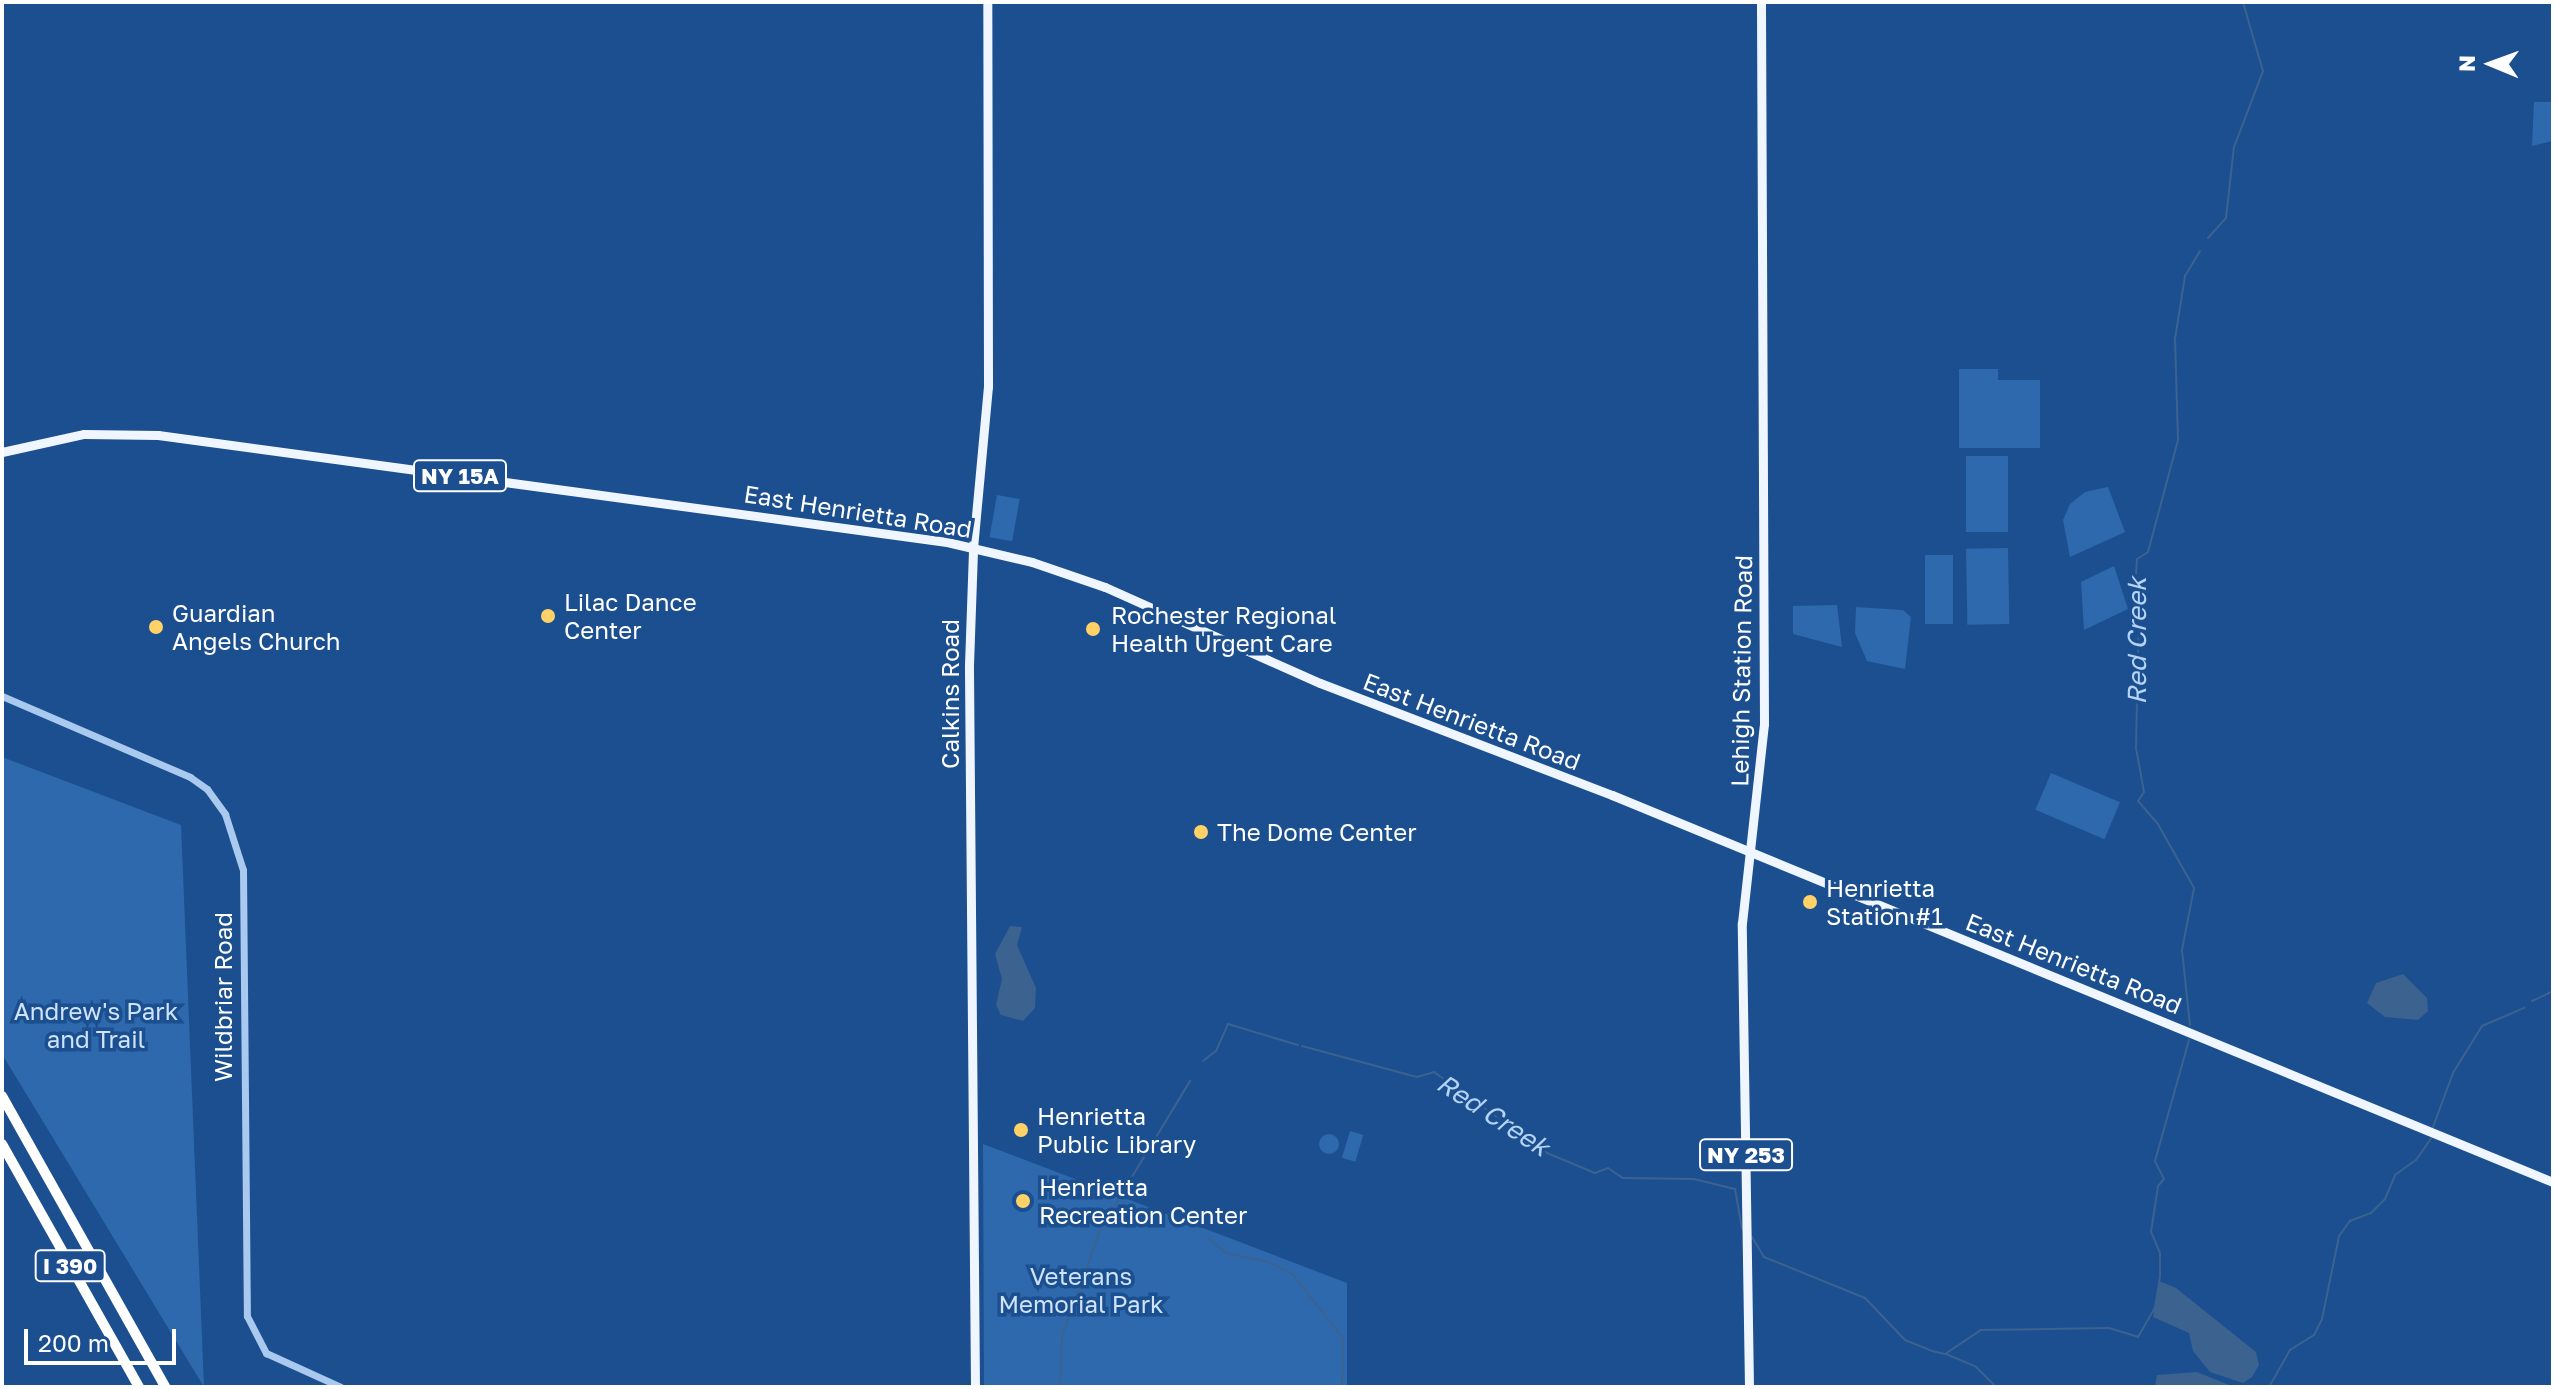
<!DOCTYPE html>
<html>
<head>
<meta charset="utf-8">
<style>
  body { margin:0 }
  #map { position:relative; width:2555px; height:1389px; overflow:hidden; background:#1b4f8f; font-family:"Golos Text",sans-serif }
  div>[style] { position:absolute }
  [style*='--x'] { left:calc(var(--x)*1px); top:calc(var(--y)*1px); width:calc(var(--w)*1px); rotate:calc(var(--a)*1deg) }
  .green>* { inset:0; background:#2e69ad; transform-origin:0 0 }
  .round { border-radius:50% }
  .water>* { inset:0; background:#3c6290 }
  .stream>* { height:2px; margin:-1px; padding:0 1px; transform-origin:1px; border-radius:1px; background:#3c6290 }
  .minor>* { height:7px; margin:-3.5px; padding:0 3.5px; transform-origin:3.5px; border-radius:3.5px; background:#a9c9ee }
  .major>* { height:9px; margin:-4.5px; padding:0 4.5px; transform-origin:4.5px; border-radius:4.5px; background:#f0f6ff }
  .highway>* { height:10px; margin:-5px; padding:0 5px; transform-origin:5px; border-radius:5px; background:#fff }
  .dots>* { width:22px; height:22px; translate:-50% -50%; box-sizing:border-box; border:4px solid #1b4f8f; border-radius:50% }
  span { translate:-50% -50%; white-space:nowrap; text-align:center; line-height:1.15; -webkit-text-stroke:7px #1b4f8f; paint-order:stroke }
  .shield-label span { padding:2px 6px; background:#1b4f8f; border:2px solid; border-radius:6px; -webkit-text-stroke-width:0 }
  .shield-label { font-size:22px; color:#fff; font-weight:700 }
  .street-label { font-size:24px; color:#fff }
  .poi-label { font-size:24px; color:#fff }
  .left { translate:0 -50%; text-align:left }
  .park-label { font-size:24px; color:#cfe3fa }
  .water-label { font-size:26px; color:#b5d3f5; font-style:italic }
  .frame { position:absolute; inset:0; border:4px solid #fff; pointer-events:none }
  .north { position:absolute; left:2451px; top:24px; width:80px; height:80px; -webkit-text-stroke:6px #1b4f8f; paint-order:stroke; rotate:271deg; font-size:22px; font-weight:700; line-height:32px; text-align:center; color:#fff }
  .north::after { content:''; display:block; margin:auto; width:28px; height:36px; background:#fff; clip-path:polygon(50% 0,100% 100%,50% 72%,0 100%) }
  .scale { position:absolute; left:24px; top:1329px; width:152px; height:36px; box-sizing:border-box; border:4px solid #fff; border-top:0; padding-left:10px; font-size:24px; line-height:28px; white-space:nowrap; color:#fff; -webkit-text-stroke:6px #1b4f8f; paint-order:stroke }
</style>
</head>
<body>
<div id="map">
  <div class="green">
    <i style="clip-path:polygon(2534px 102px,2553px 102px,2553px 141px,2532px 146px)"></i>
    <i style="clip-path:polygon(1959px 369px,1998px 369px,1998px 380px,2040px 380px,2040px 448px,1959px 448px)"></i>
    <i style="left:1966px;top:456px;width:42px;height:76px"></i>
    <i style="clip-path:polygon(2108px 487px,2125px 532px,2070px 557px,2063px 520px,2070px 504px,2085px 492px)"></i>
    <i style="left:997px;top:495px;width:23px;height:43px;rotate:10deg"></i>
    <i style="left:2008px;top:548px;width:76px;height:42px;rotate:89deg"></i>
    <i style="left:1925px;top:555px;width:28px;height:69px"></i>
    <i style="clip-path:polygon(2114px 566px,2128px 609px,2084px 630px,2081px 582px)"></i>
    <i style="clip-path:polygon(1837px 605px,1842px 647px,1793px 634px,1793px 606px)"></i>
    <i style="clip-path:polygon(1856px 607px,1903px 610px,1911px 617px,1905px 669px,1867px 661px,1855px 633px)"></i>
    <i style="clip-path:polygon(2px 757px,181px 825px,204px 1387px,2px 1054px)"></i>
    <i style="left:2051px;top:773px;width:75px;height:40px;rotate:23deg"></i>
    <i style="left:1350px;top:1131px;width:14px;height:28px;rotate:17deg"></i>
    <i class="round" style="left:1319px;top:1134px;width:20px;height:20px"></i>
    <i style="clip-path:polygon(983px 1144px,1347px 1283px,1347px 1387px,984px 1387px)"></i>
  </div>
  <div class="water">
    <i style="clip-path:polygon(1010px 926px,1022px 927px,1017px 945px,1036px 988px,1035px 1008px,1023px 1021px,1001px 1015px,996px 1005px,1002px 979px,995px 954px)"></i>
    <i style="clip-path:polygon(2403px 974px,2427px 998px,2428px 1011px,2418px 1020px,2385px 1017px,2367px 1003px,2376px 983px)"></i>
    <i style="clip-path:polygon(2159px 1281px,2176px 1288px,2256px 1352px,2259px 1365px,2252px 1377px,2243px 1383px,2210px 1372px,2193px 1351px,2189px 1333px,2153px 1317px)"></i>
    <i style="clip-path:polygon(2197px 1372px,2234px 1387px,2155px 1387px,2157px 1375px)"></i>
  </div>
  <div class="stream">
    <i style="--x:2208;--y:238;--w:27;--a:-48"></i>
    <i style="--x:2226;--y:218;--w:71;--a:-83.6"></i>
    <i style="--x:2234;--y:147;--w:81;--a:-69.1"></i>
    <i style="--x:2263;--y:71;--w:72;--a:-106.2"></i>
    <i style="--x:2532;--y:1001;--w:23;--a:-25"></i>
    <i style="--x:2190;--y:1025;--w:75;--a:-96.1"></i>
    <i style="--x:2182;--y:950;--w:63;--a:-79"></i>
    <i style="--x:2194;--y:888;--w:73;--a:-119.4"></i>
    <i style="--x:2158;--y:824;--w:30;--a:-131"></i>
    <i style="--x:2138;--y:801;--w:11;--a:-56"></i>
    <i style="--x:2144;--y:792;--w:45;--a:-100.3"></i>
    <i style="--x:2136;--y:748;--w:142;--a:-88.8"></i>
    <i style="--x:2139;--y:606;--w:18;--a:-103"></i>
    <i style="--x:2135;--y:588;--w:29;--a:-86"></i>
    <i style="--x:2137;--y:559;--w:13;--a:-32"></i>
    <i style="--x:2148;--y:552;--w:116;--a:-75"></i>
    <i style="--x:2178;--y:440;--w:101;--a:-91.7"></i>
    <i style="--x:2175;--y:339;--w:64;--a:-81"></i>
    <i style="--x:2185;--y:276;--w:29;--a:-59"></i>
    <i style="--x:1302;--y:1046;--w:119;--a:15.1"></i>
    <i style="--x:1417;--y:1077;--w:18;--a:-16"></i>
    <i style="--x:1434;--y:1072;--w:139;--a:35.6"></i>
    <i style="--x:1547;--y:1153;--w:52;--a:22.6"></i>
    <i style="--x:1595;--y:1173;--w:14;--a:-21"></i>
    <i style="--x:1608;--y:1168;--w:18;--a:34"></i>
    <i style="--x:1623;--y:1178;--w:71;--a:0.8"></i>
    <i style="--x:1694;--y:1179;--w:42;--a:13.7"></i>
    <i style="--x:1735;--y:1189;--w:40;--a:80"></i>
    <i style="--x:1203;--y:1061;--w:16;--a:-38"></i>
    <i style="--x:1216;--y:1051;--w:30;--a:-66"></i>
    <i style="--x:1228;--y:1024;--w:73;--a:16.7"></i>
    <i style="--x:2433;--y:1127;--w:58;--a:-69.7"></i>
    <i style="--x:2453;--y:1073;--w:55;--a:-58.3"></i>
    <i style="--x:2482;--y:1026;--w:46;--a:-23.2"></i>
    <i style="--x:1752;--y:1237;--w:23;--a:59"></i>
    <i style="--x:1764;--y:1257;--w:109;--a:22.1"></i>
    <i style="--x:1865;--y:1298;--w:58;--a:46.4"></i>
    <i style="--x:1905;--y:1340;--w:29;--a:22"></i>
    <i style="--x:1932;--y:1351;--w:13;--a:13"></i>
    <i style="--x:1945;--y:1354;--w:43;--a:-33.7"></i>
    <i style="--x:1981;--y:1330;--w:128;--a:-0.9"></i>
    <i style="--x:2109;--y:1328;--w:30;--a:17"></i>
    <i style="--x:2138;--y:1337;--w:34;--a:-60"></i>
    <i style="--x:2155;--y:1308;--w:33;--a:-81"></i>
    <i style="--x:2160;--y:1275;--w:22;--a:-90"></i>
    <i style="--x:2160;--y:1253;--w:23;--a:-113"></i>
    <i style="--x:2151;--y:1232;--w:47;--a:-81.3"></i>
    <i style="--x:2158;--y:1186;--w:9;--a:-49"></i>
    <i style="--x:2164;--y:1179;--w:20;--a:-117"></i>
    <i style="--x:2155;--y:1161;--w:126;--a:-74.3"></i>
    <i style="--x:1209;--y:1239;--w:22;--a:39"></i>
    <i style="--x:1226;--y:1253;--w:44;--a:11.8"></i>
    <i style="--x:1269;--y:1262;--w:27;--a:28"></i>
    <i style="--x:1293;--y:1275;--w:80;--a:51.6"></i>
    <i style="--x:1343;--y:1338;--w:49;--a:91.2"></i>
    <i style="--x:1946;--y:1354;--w:33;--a:23"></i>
    <i style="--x:1976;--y:1367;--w:28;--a:45"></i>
    <i style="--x:1060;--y:1387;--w:51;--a:-87.8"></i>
    <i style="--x:1062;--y:1336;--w:115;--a:-70.1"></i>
    <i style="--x:1101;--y:1228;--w:172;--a:-58.8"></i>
    <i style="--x:2269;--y:1387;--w:43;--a:-60.4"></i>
    <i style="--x:2290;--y:1350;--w:28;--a:-32"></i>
    <i style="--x:2314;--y:1335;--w:18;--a:-63"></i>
    <i style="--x:2322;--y:1319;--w:85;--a:-78.4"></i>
    <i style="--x:2339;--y:1236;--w:19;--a:-54"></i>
    <i style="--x:2350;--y:1221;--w:22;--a:-21"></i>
    <i style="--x:2371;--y:1213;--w:20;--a:-45"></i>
    <i style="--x:2385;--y:1199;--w:26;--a:-67"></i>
    <i style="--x:2395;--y:1175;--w:26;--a:-36"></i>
    <i style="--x:2416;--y:1160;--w:28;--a:-55"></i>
  </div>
  <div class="minor">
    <i style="--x:2;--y:696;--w:205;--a:23.3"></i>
    <i style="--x:190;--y:777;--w:21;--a:35"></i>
    <i style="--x:207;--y:789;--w:31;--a:54"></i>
    <i style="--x:225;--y:814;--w:59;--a:72.2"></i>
    <i style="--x:243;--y:870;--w:446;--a:89.5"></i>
    <i style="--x:247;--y:1316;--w:42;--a:62.8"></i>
    <i style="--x:266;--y:1353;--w:82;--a:24.4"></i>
  </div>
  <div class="major">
    <i style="--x:2;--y:452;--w:84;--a:-12.4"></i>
    <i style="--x:84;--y:434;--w:74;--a:0.8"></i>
    <i style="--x:158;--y:435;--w:796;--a:7.72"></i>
    <i style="--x:947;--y:542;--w:87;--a:13.2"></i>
    <i style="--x:1032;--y:562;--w:77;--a:18.9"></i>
    <i style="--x:1105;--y:587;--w:235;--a:24.1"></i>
    <i style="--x:1320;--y:683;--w:313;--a:21"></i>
    <i style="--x:1612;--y:795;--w:1017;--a:22.36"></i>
    <i style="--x:975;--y:1387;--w:722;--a:-90.48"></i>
    <i style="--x:969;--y:665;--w:117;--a:-88"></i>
    <i style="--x:973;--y:548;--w:162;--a:-84.7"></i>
    <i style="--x:988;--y:387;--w:385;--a:-90.1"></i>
    <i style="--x:1749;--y:1387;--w:464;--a:-90.9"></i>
    <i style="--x:1742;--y:923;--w:200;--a:-83.7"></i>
    <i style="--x:1764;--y:724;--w:722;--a:-90.24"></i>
  </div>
  <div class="highway">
    <i style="--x:2;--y:1096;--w:334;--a:60.7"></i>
    <i style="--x:2;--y:1144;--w:279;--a:60.6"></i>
  </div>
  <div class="dots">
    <i style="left:548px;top:616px;background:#ffd166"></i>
    <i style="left:156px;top:627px;background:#ffd166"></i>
    <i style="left:1093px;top:629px;background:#ffd166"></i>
    <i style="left:1201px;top:832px;background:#ffd166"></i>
    <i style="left:1810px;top:902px;background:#ffd166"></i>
    <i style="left:1021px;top:1130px;background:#ffd166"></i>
    <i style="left:1023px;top:1201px;background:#ffd166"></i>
  </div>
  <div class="shield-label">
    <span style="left:460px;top:476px">NY 15A</span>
    <span style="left:1746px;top:1155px">NY 253</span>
    <span style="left:70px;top:1266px">I 390</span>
  </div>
  <div class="street-label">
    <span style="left:858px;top:511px;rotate:9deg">East Henrietta Road</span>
    <span style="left:1741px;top:671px;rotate:-89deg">Lehigh Station Road</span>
    <span style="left:950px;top:694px;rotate:-90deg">Calkins Road</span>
    <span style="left:1472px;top:721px;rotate:21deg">East Henrietta Road</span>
    <span style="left:2074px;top:963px;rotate:22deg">East Henrietta Road</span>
    <span style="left:223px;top:997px;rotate:-90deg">Wildbriar Road</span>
  </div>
  <div class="poi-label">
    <span class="left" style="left:564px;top:616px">Lilac Dance<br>Center</span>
    <span class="left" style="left:172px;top:627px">Guardian<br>Angels Church</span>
    <span class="left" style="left:1111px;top:629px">Rochester Regional<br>Health Urgent Care</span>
    <span class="left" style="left:1217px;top:832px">The Dome Center</span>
    <span class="left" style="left:1826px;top:902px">Henrietta<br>Station #1</span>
    <span class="left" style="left:1037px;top:1130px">Henrietta<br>Public Library</span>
    <span class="left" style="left:1039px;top:1201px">Henrietta<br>Recreation Center</span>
  </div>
  <div class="park-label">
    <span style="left:96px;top:1025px">Andrew's Park<br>and Trail</span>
    <span style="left:1081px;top:1290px">Veterans<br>Memorial Park</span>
  </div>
  <div class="water-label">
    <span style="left:2137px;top:641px;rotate:-90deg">Red Creek</span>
    <span style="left:1493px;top:1115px;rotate:33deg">Red Creek</span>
  </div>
  <div class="frame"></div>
  <div class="north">N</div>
  <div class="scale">200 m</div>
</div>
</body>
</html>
